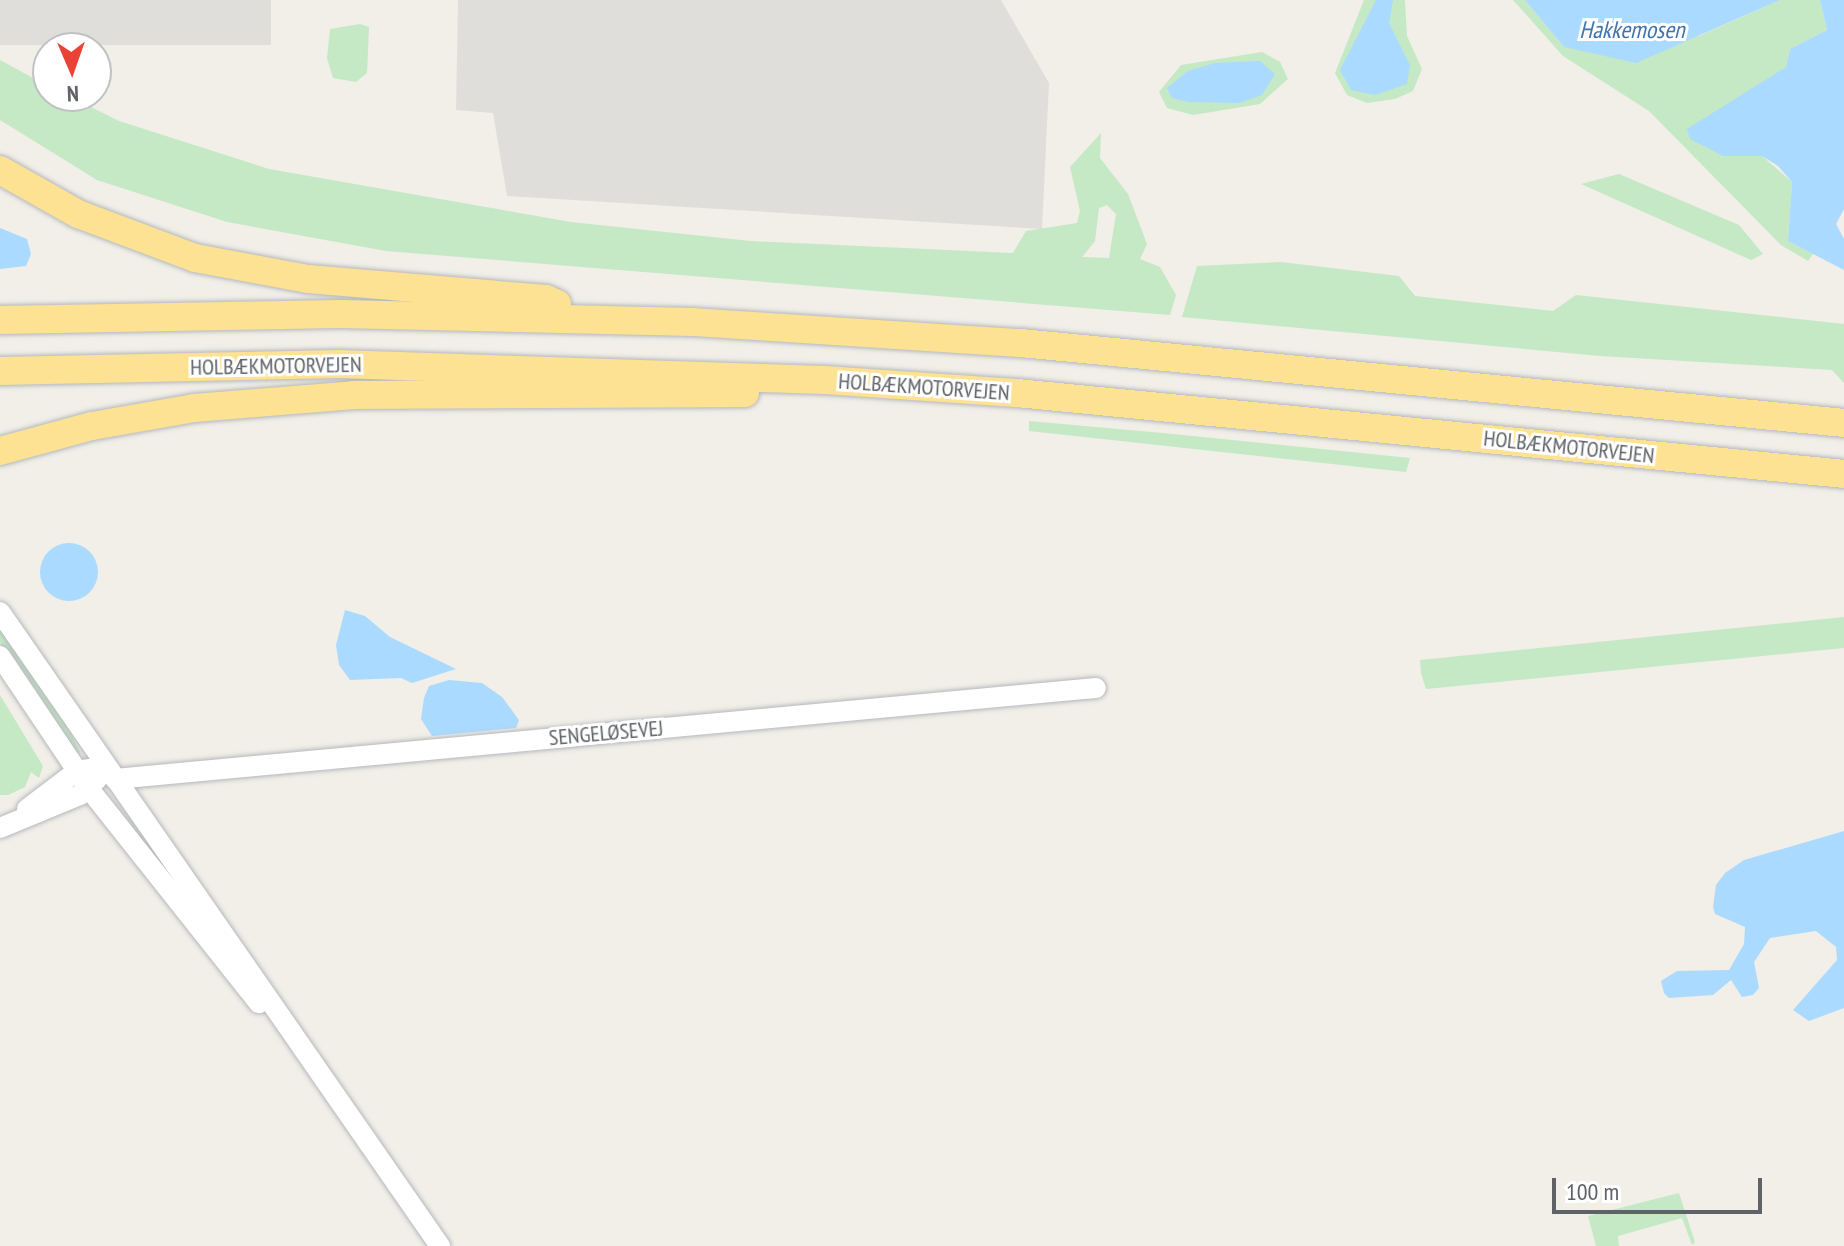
<!DOCTYPE html>
<html>
<head>
<meta charset="utf-8">
<style>
  body { margin:0 }
  #map { position:relative; width:1844px; height:1246px; overflow:hidden; background:#f1efe8; font-family:"PT Sans Narrow",sans-serif }
  div>[style] { position:absolute }
  [style*='--x'] { left:calc(var(--x)*1px); top:calc(var(--y)*1px); width:calc(var(--w)*1px); rotate:calc(var(--a)*1deg) }
  .industrial>* { inset:0; background:#e0deda; transform-origin:0 0 }
  .green>* { inset:0; background:#c5e8c5 }
  .water>* { inset:0; background:#aadaff }
  .round { border-radius:50% }
  .roads { filter:drop-shadow(0 0 2px #b5b8bc) drop-shadow(0 0 2px #b5b8bc) }
  .minor>* { height:20px; margin:-10px; padding:0 10px; transform-origin:10px; border-radius:10px; background:#fff }
  .highway>* { height:28px; margin:-14px; padding:0 14px; transform-origin:14px; border-radius:14px; background:#fde293 }
  span { translate:-50% -50%; white-space:nowrap; text-align:center; line-height:1.15; -webkit-text-stroke:6px #fff; paint-order:stroke }
  .street-label { font-size:22px; color:#5f6368 }
  .water-label { font-size:24px; color:#4174aa; font-style:italic }
  .north { position:absolute; left:32px; top:32px; width:80px; height:80px; box-sizing:border-box; background:#fff; border:2px solid #bfc1c3; border-radius:50%; rotate:178deg; font-size:22px; font-weight:700; line-height:32px; text-align:center; color:#5f6368 }
  .north::after { content:''; display:block; margin:auto; width:28px; height:36px; background:#ea4335; clip-path:polygon(50% 0,100% 100%,50% 72%,0 100%) }
  .scale { position:absolute; left:1552px; top:1178px; width:210px; height:36px; box-sizing:border-box; border:4px solid #5f6368; border-top:0; padding-left:10px; font-size:24px; line-height:28px; white-space:nowrap; color:#5f6368; -webkit-text-stroke:6px #fff; paint-order:stroke }
</style>
</head>
<body>
<div id="map">
  <div class="industrial">
    <i style="left:0;top:0;width:271px;height:45px"></i>
    <i style="clip-path:polygon(458px 0,1001px 0,1049px 83px,1042px 229px,507px 196px,493px 113px,456px 110px)"></i>
  </div>
  <div class="green">
    <i style="clip-path:polygon(1364px 0,1405px 0,1407px 36px,1422px 69px,1413px 91px,1395px 99px,1367px 103px,1347px 95px,1335px 73px)"></i>
    <i style="clip-path:polygon(1513px 0,1525px 0,1564px 47px,1699px 36px,1780px 0,1820px 0,1827px 30px,1790px 49px,1786px 67px,1742px 98px,1723px 156px,1762px 156px,1792px 182px,1788px 241px,1813px 254px,1808px 261px,1781px 245px,1649px 111px,1563px 56px)"></i>
    <i style="clip-path:polygon(360px 24px,369px 27px,367px 73px,356px 82px,333px 78px,327px 58px,330px 29px)"></i>
    <i style="clip-path:polygon(1262px 52px,1280px 62px,1288px 79px,1260px 104px,1193px 115px,1167px 108px,1159px 92px,1181px 65px)"></i>
    <i style="clip-path:polygon(evenodd,0 60px,48px 86px,48px 96px,69px 96px,119px 121px,269px 169px,571px 222px,750px 241px,1013px 253px,1026px 231px,1077px 223px,1080px 211px,1070px 167px,1101px 133px,1100px 158px,1128px 194px,1147px 244px,1140px 259px,1160px 267px,1176px 295px,1170px 315px,386px 251px,227px 222px,97px 180px,0 120px,0 60px,1107px 205px,1116px 214px,1109px 258px,1082px 257px,1095px 241px,1099px 208px,1107px 205px)"></i>
    <i style="clip-path:polygon(1619px 174px,1739px 225px,1763px 254px,1751px 260px,1581px 184px)"></i>
    <i style="clip-path:polygon(1281px 262px,1399px 276px,1415px 296px,1553px 311px,1576px 295px,1844px 324px,1844px 383px,1832px 370px,1600px 356px,1182px 317px,1197px 266px)"></i>
    <i style="clip-path:polygon(1029px 421px,1163px 433px,1410px 458px,1406px 472px,1029px 431px)"></i>
    <i style="clip-path:polygon(1844px 617px,1844px 648px,1426px 689px,1421px 673px,1420px 660px)"></i>
    <i style="clip-path:polygon(0 624px,66px 723px,80px 752px,76px 756px,0 642px)"></i>
    <i style="clip-path:polygon(0 695px,43px 766px,39px 778px,31px 772px,25px 787px,8px 795px,0 795px)"></i>
    <i style="clip-path:polygon(1679px 1193px,1695px 1242px,1692px 1245px,1682px 1218px,1618px 1236px,1619px 1246px,1596px 1246px,1588px 1216px)"></i>
  </div>
  <div class="water">
    <i style="clip-path:polygon(1376px 0,1393px 0,1389px 23px,1410px 65px,1407px 84px,1375px 95px,1351px 90px,1340px 70px)"></i>
    <i style="clip-path:polygon(1525px 0,1780px 0,1636px 63px,1564px 47px)"></i>
    <i style="clip-path:polygon(1820px 0,1844px 0,1844px 209px,1836px 224px,1844px 239px,1844px 270px,1788px 241px,1792px 182px,1778px 166px,1762px 156px,1723px 156px,1690px 139px,1687px 129px,1786px 67px,1790px 49px,1827px 30px)"></i>
    <i style="clip-path:polygon(1260px 61px,1275px 74px,1262px 95px,1239px 103px,1188px 102px,1172px 98px,1167px 88px,1188px 71px,1215px 63px)"></i>
    <i style="clip-path:polygon(0 228px,27px 239px,31px 254px,26px 266px,0 269px)"></i>
    <i class="round" style="left:40px;top:543px;width:58px;height:58px"></i>
    <i style="clip-path:polygon(345px 610px,365px 616px,390px 637px,456px 669px,412px 683px,401px 678px,350px 680px,339px 665px,336px 645px)"></i>
    <i style="clip-path:polygon(449px 680px,482px 683px,502px 697px,519px 720px,516px 728px,432px 736px,421px 719px,424px 698px,429px 686px)"></i>
    <i style="clip-path:polygon(1844px 831px,1844px 1008px,1809px 1021px,1793px 1010px,1837px 960px,1836px 947px,1816px 931px,1770px 938px,1754px 962px,1759px 988px,1753px 995px,1742px 997px,1731px 980px,1713px 995px,1669px 998px,1664px 993px,1661px 981px,1677px 971px,1729px 970px,1744px 944px,1745px 927px,1715px 914px,1713px 907px,1716px 885px,1725px 873px,1744px 860px)"></i>
  </div>
  <div class="roads">
    <div class="minor">
      <i style="--x:0;--y:612;--w:772;--a:55.24"></i>
      <i style="--x:0;--y:656;--w:161;--a:56.1"></i>
      <i style="--x:90;--y:790;--w:272;--a:51.6"></i>
      <i style="--x:115;--y:779;--w:985;--a:-5.3"></i>
      <i style="--x:27;--y:809;--w:63;--a:-37.2"></i>
      <i style="--x:77;--y:771;--w:13;--a:-9"></i>
      <i style="--x:0;--y:828;--w:87;--a:-22.4"></i>
      <i style="--x:80;--y:795;--w:23;--a:-43"></i>
    </div>
    <div class="highway">
      <i style="--x:0;--y:170;--w:90;--a:29.4"></i>
      <i style="--x:78;--y:214;--w:125;--a:20.6"></i>
      <i style="--x:195;--y:258;--w:115;--a:10.5"></i>
      <i style="--x:308;--y:279;--w:239;--a:4.8"></i>
      <i style="--x:546;--y:299;--w:12;--a:24"></i>
      <i style="--x:0;--y:320;--w:340;--a:-1"></i>
      <i style="--x:340;--y:314;--w:353;--a:1.3"></i>
      <i style="--x:693;--y:322;--w:329;--a:3.7"></i>
      <i style="--x:1021;--y:343;--w:827;--a:5.55"></i>
      <i style="--x:0;--y:371;--w:339;--a:-1.2"></i>
      <i style="--x:339;--y:364;--w:485;--a:1.9"></i>
      <i style="--x:824;--y:380;--w:193;--a:3.9"></i>
      <i style="--x:1017;--y:393;--w:831;--a:5.59"></i>
      <i style="--x:0;--y:451;--w:95;--a:-15.2"></i>
      <i style="--x:92;--y:426;--w:104;--a:-10"></i>
      <i style="--x:194;--y:408;--w:161;--a:-4.6"></i>
      <i style="--x:354;--y:395;--w:391;--a:-0.3"></i>
    </div>
  </div>
  <div class="street-label">
    <span style="left:276px;top:366px;rotate:-1deg">HOLBÆKMOTORVEJEN</span>
    <span style="left:924px;top:387px;rotate:4deg">HOLBÆKMOTORVEJEN</span>
    <span style="left:1569px;top:447px;rotate:6deg">HOLBÆKMOTORVEJEN</span>
    <span style="left:606px;top:733px;rotate:-5deg">SENGELØSEVEJ</span>
  </div>
  <div class="water-label">
    <span style="left:1632px;top:30px">Hakkemosen</span>
  </div>
  <div class="north">N</div>
  <div class="scale">100 m</div>
</div>
</body>
</html>
